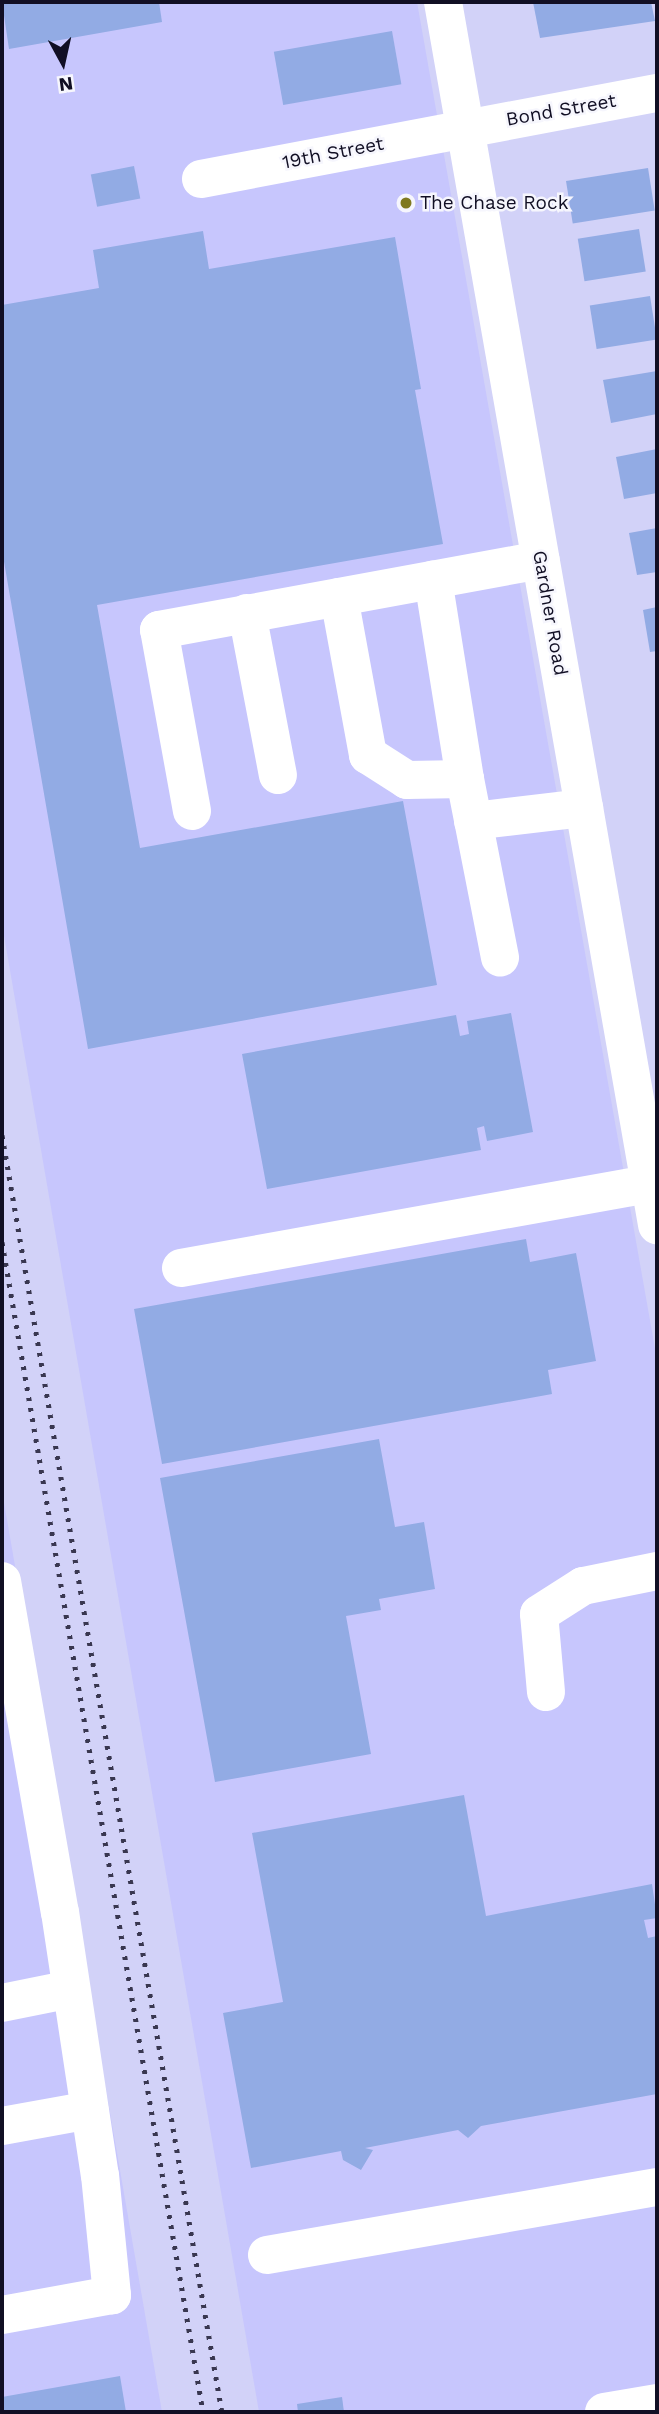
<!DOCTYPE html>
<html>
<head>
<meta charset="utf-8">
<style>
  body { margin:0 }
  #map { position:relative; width:659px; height:2414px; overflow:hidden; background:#d2d2f8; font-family:"Work Sans",sans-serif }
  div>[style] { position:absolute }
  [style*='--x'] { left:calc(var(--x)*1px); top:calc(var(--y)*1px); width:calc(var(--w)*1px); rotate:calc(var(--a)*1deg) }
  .built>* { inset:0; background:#c7c6fd }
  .building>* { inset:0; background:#92abe4; transform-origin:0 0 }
  .minor>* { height:38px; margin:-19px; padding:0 19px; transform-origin:19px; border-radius:19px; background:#fff }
  .rail>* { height:5px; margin-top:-2.5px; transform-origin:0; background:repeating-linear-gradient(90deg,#393750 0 3.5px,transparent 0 10.5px) }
  .dots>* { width:19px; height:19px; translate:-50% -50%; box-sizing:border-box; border:4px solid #f6f6fd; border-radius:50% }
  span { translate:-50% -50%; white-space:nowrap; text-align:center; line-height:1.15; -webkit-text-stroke:5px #f6f6fd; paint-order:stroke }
  .street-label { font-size:19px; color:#110f24 }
  .poi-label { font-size:19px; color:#110f24 }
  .left { translate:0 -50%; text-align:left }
  .frame { position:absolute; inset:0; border:4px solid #110f24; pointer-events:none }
  .north { position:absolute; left:28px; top:28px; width:70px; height:70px; -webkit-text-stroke:5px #f6f6fd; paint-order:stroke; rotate:172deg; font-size:19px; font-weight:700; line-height:28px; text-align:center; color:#110f24 }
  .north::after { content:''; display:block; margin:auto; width:24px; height:32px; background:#110f24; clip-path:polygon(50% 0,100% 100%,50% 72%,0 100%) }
</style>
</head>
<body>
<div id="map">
  <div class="built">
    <i style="clip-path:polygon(2px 2px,417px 2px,657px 1360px,657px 2412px,259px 2412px,2px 924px)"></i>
    <i style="clip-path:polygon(2px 1491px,162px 2412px,2px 2412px)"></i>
  </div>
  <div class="building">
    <i style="clip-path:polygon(2px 2px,159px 2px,162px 22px,9px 49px)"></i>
    <i style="clip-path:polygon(533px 2px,651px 2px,655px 21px,540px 38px)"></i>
    <i style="left:392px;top:31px;width:54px;height:120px;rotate:80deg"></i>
    <i style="left:134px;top:166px;width:33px;height:44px;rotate:79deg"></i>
    <i style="left:648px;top:168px;width:43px;height:83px;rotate:81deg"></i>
    <i style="left:639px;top:229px;width:43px;height:62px;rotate:81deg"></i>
    <i style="clip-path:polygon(203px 231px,209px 269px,395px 237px,421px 389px,415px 390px,443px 544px,97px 605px,140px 848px,403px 801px,437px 985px,88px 1049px,2px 550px,2px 305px,99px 288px,93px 250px)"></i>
    <i style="left:650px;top:296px;width:44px;height:61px;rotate:81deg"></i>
    <i style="clip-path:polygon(657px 371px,657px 414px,611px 423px,603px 380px)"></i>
    <i style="clip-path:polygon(657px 449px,657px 493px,624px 499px,616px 457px)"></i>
    <i style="clip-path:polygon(657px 528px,657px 572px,637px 575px,629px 533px)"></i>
    <i style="clip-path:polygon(657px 607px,657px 651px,650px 652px,643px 610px)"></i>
    <i style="clip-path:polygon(511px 1013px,533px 1132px,487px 1141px,484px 1126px,477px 1128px,481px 1150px,267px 1189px,242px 1054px,456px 1015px,460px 1036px,469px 1034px,467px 1021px)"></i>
    <i style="clip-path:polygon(526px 1239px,530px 1262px,576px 1253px,596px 1361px,548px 1370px,552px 1394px,162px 1464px,134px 1309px)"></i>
    <i style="clip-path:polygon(379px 1439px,395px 1527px,424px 1522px,435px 1589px,379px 1599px,381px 1610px,346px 1616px,371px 1754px,215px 1782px,160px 1478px)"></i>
    <i style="clip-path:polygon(464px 1795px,486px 1916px,652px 1884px,657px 1918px,644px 1920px,648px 1938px,657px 1936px,657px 2094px,481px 2126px,468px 2138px,458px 2130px,365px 2148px,373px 2150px,361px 2170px,343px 2160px,341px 2151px,251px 2168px,223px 2013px,283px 2002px,252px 1833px)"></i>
    <i style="clip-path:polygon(120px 2376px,126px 2412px,2px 2412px,2px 2397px)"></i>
    <i style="clip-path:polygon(342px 2397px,344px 2412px,298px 2412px,297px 2404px)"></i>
  </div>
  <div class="minor">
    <i style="--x:443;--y:2;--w:1242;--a:80.07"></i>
    <i style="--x:201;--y:179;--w:464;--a:-10.7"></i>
    <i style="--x:339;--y:597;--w:161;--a:79.6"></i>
    <i style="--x:368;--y:755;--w:46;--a:32.7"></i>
    <i style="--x:407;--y:780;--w:58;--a:-1"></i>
    <i style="--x:465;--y:779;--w:202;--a:-99.1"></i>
    <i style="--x:247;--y:613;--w:165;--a:79.2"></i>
    <i style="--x:465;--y:779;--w:182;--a:78.9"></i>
    <i style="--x:192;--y:811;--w:184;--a:-100.3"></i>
    <i style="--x:159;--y:630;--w:388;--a:-10.4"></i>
    <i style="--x:473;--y:821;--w:112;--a:-6.7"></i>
    <i style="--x:181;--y:1268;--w:476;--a:-10.2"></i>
    <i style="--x:2;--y:1581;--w:336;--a:80.1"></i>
    <i style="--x:60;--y:1912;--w:266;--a:81.4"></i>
    <i style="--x:100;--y:2175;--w:121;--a:84.3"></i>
    <i style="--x:112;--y:2295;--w:112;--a:169.7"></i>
    <i style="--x:546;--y:1692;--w:78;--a:-95.1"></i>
    <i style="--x:539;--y:1614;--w:52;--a:-32.5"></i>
    <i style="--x:583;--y:1586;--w:76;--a:-11.5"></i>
    <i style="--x:2;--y:2003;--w:70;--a:-11.5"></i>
    <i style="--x:2;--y:2126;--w:89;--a:-10.3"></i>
    <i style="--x:267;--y:2255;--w:396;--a:-9.9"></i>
    <i style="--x:604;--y:2412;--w:54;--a:-9.6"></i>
  </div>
  <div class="rail">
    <i style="--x:2;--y:1135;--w:1296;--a:80.23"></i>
    <i style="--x:2;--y:1242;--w:1187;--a:80.25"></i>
  </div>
  <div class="dots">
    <i style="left:406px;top:203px;background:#7f791f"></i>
  </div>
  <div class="street-label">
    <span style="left:561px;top:110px;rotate:-10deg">Bond Street</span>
    <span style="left:333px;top:153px;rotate:-11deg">19th Street</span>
    <span style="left:550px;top:613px;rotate:80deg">Gardner Road</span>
  </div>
  <div class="poi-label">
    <span class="left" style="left:420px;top:203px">The Chase Rock</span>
  </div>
  <div class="frame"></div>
  <div class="north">N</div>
</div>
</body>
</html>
